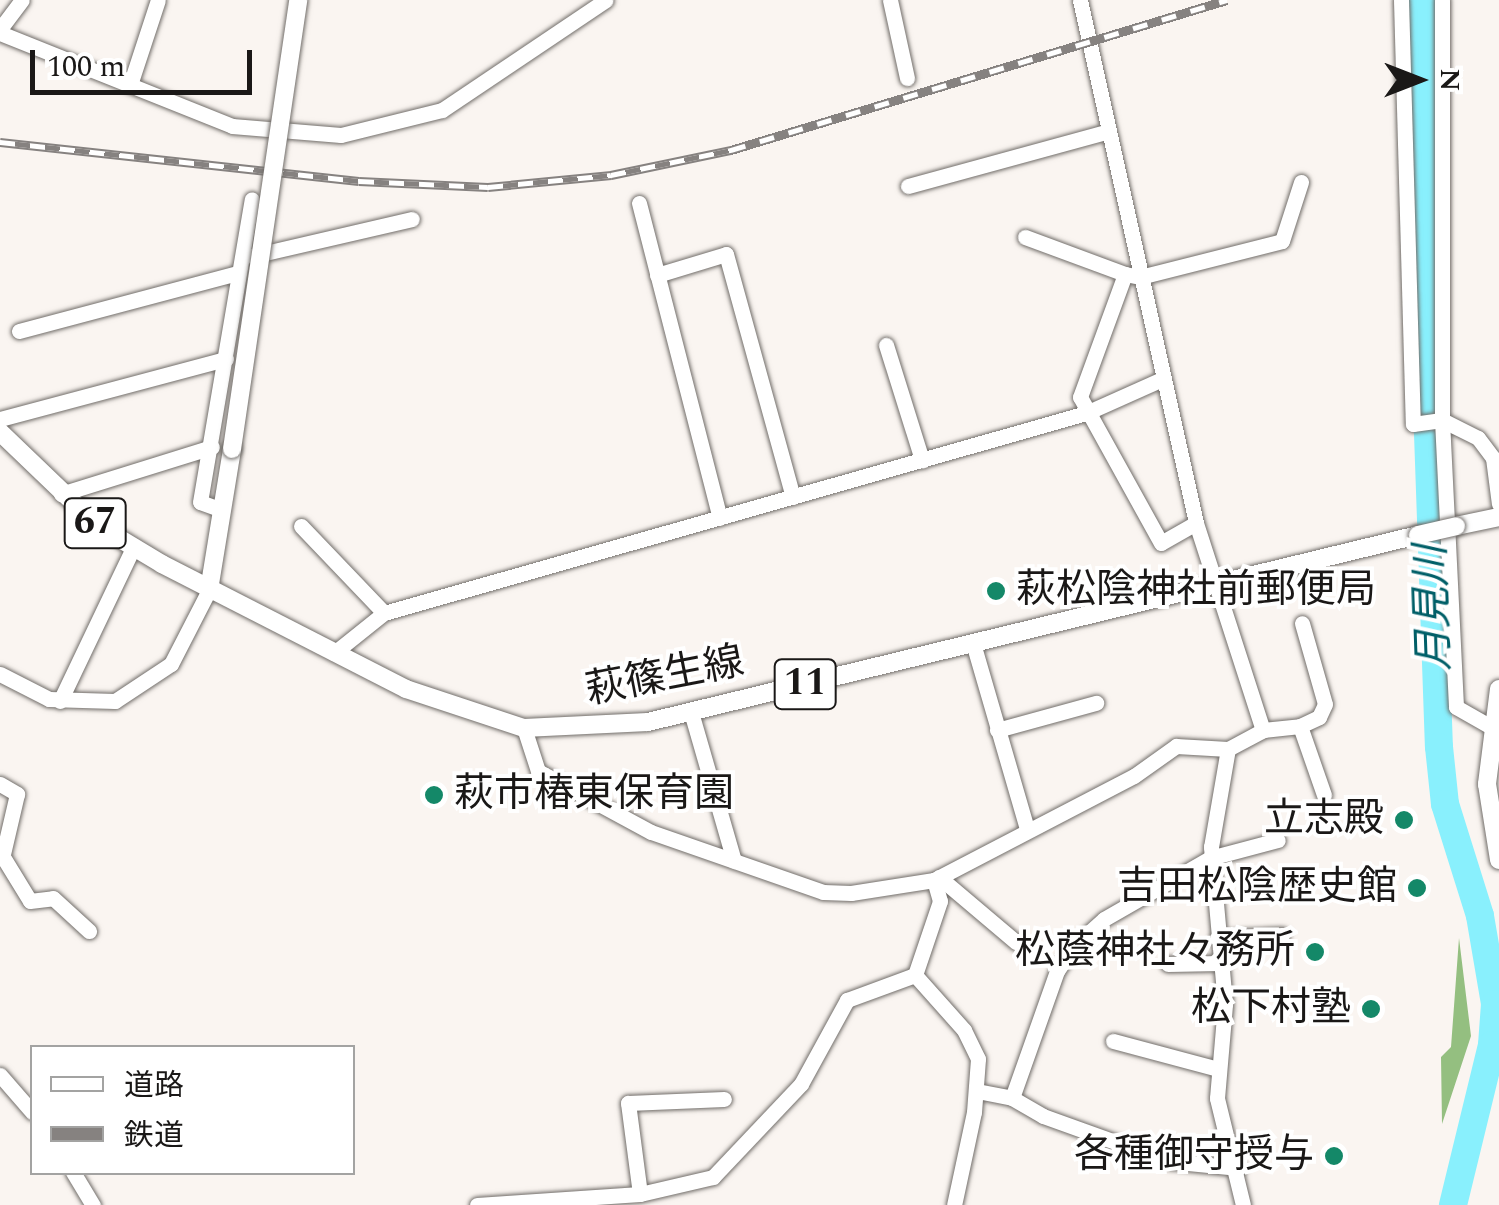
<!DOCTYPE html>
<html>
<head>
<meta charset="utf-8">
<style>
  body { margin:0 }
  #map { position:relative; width:1499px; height:1205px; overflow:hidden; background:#faf5f1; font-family:Spectral,"Noto Sans JP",serif }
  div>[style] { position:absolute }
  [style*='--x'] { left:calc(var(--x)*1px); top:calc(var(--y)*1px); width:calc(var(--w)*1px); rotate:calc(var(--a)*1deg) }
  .forest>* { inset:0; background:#94bf80 }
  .river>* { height:28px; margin:-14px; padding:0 14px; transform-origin:14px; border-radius:14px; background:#89f0fd }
  .roads { filter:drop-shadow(0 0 2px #716d69) drop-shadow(0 0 2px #716d69) }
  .minor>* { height:15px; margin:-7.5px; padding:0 7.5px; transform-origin:7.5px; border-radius:7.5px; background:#fff }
  .major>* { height:18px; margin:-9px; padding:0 9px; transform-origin:9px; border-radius:9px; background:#fff }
  .rail>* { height:9px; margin-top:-4.5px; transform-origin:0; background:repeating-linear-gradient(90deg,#fff 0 15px,#868280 0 30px); box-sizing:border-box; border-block:2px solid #868280 }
  .bridges { filter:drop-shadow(0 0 2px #716d69) drop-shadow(0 0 2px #716d69) }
  .major-bridge>* { height:18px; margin:-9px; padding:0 9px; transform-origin:9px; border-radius:9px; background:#fff }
  .dots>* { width:28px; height:28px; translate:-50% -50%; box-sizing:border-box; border:5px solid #fff; border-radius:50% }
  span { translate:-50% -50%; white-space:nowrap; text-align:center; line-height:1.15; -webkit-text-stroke:8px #fff; paint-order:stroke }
  .shield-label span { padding:2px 8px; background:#fff; border:2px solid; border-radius:8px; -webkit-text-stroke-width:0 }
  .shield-label { font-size:38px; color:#1a1817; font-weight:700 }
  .poi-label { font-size:40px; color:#1a1817 }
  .left { translate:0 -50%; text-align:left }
  .right { translate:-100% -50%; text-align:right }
  .street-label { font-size:40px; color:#1a1817 }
  .water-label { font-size:42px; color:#005f68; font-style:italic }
  .legend { position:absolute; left:30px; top:1045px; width:325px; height:130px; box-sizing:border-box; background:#fff; border:2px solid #a3a3a2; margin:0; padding:12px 18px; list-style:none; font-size:30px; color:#1a1817 }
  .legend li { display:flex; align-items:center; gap:20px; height:50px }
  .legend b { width:50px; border:2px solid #a3a3a2 }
  .north { position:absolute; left:1369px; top:30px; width:100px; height:100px; -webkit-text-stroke:8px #fff; paint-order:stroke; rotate:90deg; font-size:28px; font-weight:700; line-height:40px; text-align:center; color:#1a1817 }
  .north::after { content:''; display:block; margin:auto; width:35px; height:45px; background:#1a1817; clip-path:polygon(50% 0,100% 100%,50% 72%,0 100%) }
  .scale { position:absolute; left:30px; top:50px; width:222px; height:45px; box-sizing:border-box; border:5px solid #1a1817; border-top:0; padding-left:12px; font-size:30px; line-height:35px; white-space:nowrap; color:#1a1817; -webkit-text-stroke:8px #fff; paint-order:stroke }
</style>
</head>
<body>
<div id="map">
  <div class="forest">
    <i style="clip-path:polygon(1459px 938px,1471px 1036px,1442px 1124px,1441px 1057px,1451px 1047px)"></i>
  </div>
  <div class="river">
    <i style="--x:1422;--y:0;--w:262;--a:90"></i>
    <i style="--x:1422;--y:262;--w:485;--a:88"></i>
    <i style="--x:1439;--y:747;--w:57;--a:84"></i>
    <i style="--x:1445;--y:804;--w:117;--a:72.6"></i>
    <i style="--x:1480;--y:916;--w:89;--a:80.3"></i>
    <i style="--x:1495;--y:1004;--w:41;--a:94.2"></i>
    <i style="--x:1492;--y:1045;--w:165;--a:103.7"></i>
  </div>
  <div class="roads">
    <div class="minor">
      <i style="--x:890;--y:0;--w:80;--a:77.7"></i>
      <i style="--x:1080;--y:0;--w:536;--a:77.49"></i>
      <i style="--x:1196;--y:523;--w:218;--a:72.1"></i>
      <i style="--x:1401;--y:0;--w:424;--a:88.4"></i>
      <i style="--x:1413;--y:424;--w:29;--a:-8"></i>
      <i style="--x:1442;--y:420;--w:40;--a:26.6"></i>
      <i style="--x:1478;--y:438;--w:25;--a:53"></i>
      <i style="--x:1493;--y:458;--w:46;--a:82.6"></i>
      <i style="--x:1442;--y:0;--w:420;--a:90"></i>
      <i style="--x:1442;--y:420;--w:287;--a:87.2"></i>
      <i style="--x:1456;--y:707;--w:40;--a:29.7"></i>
      <i style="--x:0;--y:29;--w:36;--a:-53"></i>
      <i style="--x:0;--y:33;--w:250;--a:21.8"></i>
      <i style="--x:232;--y:126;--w:109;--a:4.7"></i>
      <i style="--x:341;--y:135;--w:104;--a:-13.9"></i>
      <i style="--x:442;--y:110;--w:197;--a:-33.9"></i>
      <i style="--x:130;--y:85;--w:89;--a:-71.8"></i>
      <i style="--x:908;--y:186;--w:205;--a:-15.3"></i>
      <i style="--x:639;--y:203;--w:325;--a:75.6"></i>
      <i style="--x:1025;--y:237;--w:107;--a:20.3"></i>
      <i style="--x:252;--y:256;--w:164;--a:-13"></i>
      <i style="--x:657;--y:275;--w:72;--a:-16.9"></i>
      <i style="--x:726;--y:254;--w:252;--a:74.6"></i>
      <i style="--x:19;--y:331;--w:226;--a:-14.9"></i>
      <i style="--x:886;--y:345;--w:121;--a:72.6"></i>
      <i style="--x:0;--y:419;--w:234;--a:-14.9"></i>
      <i style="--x:61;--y:494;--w:158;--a:-17.3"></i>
      <i style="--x:222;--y:510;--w:23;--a:-160"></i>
      <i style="--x:200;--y:502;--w:307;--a:-80.3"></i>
      <i style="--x:1196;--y:523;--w:40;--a:150.3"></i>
      <i style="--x:1161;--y:543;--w:167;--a:-119"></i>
      <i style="--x:1080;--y:397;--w:131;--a:-69.9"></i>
      <i style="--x:1125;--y:274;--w:15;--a:11"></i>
      <i style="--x:1140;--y:277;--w:146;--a:-14.2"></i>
      <i style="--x:1282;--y:241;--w:62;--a:-72.1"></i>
      <i style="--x:301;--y:526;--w:120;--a:46.3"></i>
      <i style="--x:973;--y:643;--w:194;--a:73.8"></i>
      <i style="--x:334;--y:653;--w:64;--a:-38.7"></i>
      <i style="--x:384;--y:613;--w:730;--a:-15.9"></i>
      <i style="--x:1086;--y:413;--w:83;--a:-24.1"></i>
      <i style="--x:0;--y:674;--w:55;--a:27"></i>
      <i style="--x:49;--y:699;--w:66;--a:1.7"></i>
      <i style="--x:115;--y:701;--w:67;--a:-33.5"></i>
      <i style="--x:171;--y:664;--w:83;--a:-62.8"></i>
      <i style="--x:60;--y:701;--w:172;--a:-64.5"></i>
      <i style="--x:691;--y:712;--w:155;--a:73.9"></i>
      <i style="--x:1300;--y:726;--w:73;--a:70.8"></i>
      <i style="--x:524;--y:728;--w:45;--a:72"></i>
      <i style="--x:538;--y:771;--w:128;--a:28.4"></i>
      <i style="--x:651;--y:832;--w:182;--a:19.2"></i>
      <i style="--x:823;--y:892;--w:28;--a:2"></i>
      <i style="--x:851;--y:893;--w:84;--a:-8.9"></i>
      <i style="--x:934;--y:880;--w:225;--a:-27.5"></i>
      <i style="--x:1134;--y:776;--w:52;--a:-35.5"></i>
      <i style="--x:1176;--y:746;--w:52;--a:3.3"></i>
      <i style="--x:997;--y:730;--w:103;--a:-15.3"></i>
      <i style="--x:0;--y:784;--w:20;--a:30"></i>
      <i style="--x:17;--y:794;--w:62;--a:103.1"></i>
      <i style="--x:0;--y:852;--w:57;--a:58.5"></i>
      <i style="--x:30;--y:901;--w:23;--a:-7"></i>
      <i style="--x:53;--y:898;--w:49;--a:42.5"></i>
      <i style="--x:939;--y:877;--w:101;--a:40.2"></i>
      <i style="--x:1217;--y:938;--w:65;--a:-2.6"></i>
      <i style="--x:1168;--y:964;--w:52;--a:-1.1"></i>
      <i style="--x:915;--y:975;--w:74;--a:48.3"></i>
      <i style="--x:964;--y:1030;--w:32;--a:64"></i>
      <i style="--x:978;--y:1059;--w:53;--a:94.3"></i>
      <i style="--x:974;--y:1112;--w:95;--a:102.1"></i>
      <i style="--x:1113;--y:1041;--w:109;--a:14.9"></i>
      <i style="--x:0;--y:1075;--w:49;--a:49.1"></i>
      <i style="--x:977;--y:1091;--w:36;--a:11"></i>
      <i style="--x:1012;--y:1098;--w:36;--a:30"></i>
      <i style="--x:1043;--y:1116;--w:133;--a:19.8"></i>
      <i style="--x:1168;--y:1161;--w:71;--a:5.6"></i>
      <i style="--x:1012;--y:1098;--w:135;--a:-70.5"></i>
      <i style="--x:1057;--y:971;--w:30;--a:-56"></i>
      <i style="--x:1074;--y:946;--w:40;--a:-42"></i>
      <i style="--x:1104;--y:919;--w:122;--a:-29.9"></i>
      <i style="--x:1210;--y:858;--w:70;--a:-14.8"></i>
      <i style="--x:73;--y:1172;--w:39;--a:59"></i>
      <i style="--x:640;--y:1194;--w:92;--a:-97.5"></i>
      <i style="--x:628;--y:1103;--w:96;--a:-2.4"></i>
      <i style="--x:477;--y:1205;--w:163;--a:-3.9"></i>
      <i style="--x:640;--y:1194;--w:75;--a:-13.1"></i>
      <i style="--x:713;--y:1177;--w:128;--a:-46.6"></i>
      <i style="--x:801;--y:1084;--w:96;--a:-61.3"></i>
      <i style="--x:847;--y:1000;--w:72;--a:-20.2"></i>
      <i style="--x:915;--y:975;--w:78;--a:-71.3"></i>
      <i style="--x:940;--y:901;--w:22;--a:-106"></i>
      <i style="--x:1243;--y:1205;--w:110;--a:-103.7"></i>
      <i style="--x:1217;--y:1098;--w:94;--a:-85.1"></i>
      <i style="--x:1225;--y:1004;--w:158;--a:-95.1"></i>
      <i style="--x:1211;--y:847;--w:99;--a:-80.2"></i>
      <i style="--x:1228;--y:749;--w:40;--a:-28"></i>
      <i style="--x:1263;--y:730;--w:37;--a:-6"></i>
      <i style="--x:1300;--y:726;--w:21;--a:-25"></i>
      <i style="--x:1319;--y:717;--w:14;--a:-65"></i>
      <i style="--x:1325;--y:704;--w:84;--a:-105.9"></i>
    </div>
    <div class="major">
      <i style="--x:0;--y:432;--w:134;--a:43.8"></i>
      <i style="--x:97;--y:525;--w:76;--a:31"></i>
      <i style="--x:162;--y:564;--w:274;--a:27.1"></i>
      <i style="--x:406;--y:689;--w:124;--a:18.3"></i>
      <i style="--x:524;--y:728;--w:124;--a:-2.8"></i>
      <i style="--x:648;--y:722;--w:792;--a:-13.65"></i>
      <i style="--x:1456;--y:526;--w:44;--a:-11.8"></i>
      <i style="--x:209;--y:590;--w:143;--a:-80.7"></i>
      <i style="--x:1499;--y:689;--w:96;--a:97.2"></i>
      <i style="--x:1487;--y:784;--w:77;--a:81"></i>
    </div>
  </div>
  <div class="rail">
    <i style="--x:0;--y:142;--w:361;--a:6.2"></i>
    <i style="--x:359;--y:181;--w:129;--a:2.7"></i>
    <i style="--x:488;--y:187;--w:124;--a:-5.6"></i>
    <i style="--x:611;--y:175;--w:123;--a:-11.8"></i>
    <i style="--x:731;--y:150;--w:518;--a:-16.83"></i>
  </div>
  <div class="bridges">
    <div class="major-bridge">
      <i style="--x:232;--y:449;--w:454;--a:-81.6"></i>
      <i style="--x:1418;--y:535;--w:39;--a:-13"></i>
    </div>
  </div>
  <div class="dots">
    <i style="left:996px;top:591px;background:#148868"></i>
    <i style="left:434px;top:795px;background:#148868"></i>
    <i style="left:1404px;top:820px;background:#148868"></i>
    <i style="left:1417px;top:888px;background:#148868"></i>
    <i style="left:1315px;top:952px;background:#148868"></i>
    <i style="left:1371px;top:1009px;background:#148868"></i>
    <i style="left:1334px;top:1156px;background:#148868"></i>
  </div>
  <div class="shield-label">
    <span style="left:95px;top:523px">67</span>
    <span style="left:805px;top:684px">11</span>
  </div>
  <div class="poi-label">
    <span class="left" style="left:1016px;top:591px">萩松陰神社前郵便局</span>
    <span class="left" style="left:454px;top:795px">萩市椿東保育園</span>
    <span class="right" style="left:1384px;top:820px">立志殿</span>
    <span class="right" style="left:1397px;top:888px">吉田松陰歴史館</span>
    <span class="right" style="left:1295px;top:952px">松蔭神社々務所</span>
    <span class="right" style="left:1351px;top:1009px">松下村塾</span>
    <span class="right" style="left:1314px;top:1156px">各種御守授与</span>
  </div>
  <div class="street-label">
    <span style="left:665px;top:677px;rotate:-11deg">萩篠生線</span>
  </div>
  <div class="water-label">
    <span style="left:1434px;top:608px;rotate:-92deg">月見川</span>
  </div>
  <ul class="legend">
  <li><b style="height:12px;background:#fff"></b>道路</li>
  <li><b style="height:12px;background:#868280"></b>鉄道</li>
  </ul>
  <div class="north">N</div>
  <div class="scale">100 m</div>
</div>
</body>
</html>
